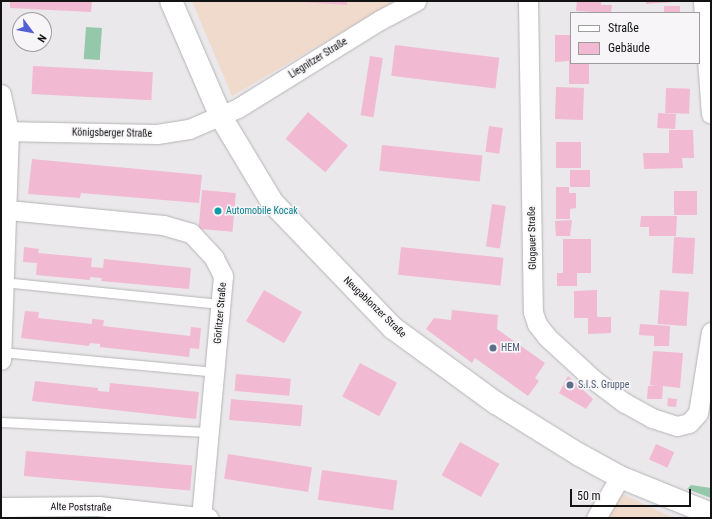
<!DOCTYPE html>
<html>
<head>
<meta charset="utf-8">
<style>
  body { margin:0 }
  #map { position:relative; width:712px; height:519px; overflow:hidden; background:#eae8ea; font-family:"Roboto Condensed",sans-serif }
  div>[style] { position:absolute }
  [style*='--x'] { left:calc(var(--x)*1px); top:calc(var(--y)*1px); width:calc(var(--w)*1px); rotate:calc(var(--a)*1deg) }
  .commercial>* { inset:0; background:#efdacc }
  .green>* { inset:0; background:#95c8aa; transform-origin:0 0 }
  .building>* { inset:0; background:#f1bad2; transform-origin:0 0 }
  .roads { filter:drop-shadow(0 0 1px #b6b3b6) drop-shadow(0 0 1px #b6b3b6) }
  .service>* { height:9px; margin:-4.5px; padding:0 4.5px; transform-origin:4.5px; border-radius:4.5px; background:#fff }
  .minor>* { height:19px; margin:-9.5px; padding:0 9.5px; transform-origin:9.5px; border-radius:9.5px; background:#fff }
  .tertiary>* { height:22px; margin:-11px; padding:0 11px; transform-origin:11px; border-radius:11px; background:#fff }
  .dots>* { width:11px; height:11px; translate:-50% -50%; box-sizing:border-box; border:2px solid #f7f5f8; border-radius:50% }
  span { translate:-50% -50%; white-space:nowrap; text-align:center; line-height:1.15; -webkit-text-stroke:3px #f7f5f8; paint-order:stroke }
  .street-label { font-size:10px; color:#131314 }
  .culture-label { font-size:10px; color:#0d838f }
  .left { translate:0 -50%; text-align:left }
  .service-label { font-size:10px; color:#4e5e75 }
  .frame { position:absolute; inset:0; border:2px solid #131314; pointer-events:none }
  .legend { position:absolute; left:570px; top:12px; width:130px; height:52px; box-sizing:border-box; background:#f7f5f8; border:1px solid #9c9b9d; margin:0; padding:5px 7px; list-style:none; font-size:12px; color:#131314 }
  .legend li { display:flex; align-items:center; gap:8px; height:20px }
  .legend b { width:20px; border:1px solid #9c9b9d }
  .north { position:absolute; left:12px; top:12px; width:40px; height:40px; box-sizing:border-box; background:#f7f5f8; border:1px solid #9c9b9d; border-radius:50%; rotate:122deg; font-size:11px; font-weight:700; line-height:16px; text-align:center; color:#131314 }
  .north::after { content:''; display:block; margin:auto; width:14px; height:18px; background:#545fd5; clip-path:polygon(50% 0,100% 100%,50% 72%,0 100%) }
  .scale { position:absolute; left:570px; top:489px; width:121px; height:18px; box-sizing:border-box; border:2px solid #131314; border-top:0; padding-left:5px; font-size:12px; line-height:14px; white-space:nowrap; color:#131314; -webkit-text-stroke:3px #f7f5f8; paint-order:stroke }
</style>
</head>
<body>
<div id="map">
  <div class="commercial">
    <i style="clip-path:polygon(192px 1px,395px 1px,232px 96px)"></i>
    <i style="clip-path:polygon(616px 491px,665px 514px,675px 518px,600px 518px)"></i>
  </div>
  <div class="green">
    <i style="left:86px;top:27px;width:16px;height:32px;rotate:4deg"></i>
    <i style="clip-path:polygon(691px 485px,711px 488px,711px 498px,687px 489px)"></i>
    <i style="clip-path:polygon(98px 512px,160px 518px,1px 518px,1px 513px)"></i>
  </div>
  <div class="building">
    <i style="clip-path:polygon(10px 1px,92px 1px,91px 12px,10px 8px)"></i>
    <i style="clip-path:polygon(285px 1px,347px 1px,347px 5px)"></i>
    <i style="clip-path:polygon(577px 1px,601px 1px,601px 5px,612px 5px,611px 13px,576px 11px)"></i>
    <i style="clip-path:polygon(646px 1px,674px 1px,674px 2px,646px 4px)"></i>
    <i style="left:664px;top:6px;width:16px;height:7px"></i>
    <i style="clip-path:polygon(555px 35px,571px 35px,571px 63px,589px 63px,589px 84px,569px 84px,569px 61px,555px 62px)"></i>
    <i style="left:395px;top:45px;width:105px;height:31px;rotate:7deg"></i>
    <i style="left:370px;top:56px;width:13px;height:60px;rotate:9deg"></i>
    <i style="left:33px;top:66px;width:120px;height:28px;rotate:3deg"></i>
    <i style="left:556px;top:87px;width:28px;height:32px;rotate:2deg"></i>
    <i style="left:666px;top:88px;width:24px;height:25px;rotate:2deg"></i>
    <i style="left:308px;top:112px;width:52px;height:35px;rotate:40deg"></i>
    <i style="left:658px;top:113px;width:18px;height:15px;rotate:3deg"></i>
    <i style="left:489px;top:126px;width:14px;height:26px;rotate:8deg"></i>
    <i style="clip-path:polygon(669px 130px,693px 130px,694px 158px,682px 158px,683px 168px,644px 169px,643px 153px,669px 153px)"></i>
    <i style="left:556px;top:142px;width:25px;height:26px"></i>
    <i style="left:382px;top:145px;width:101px;height:26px;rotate:6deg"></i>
    <i style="clip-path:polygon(32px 159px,202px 175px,199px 203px,81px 193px,80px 198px,28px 194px)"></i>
    <i style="left:570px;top:170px;width:20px;height:17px"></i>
    <i style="clip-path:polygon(556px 187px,569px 187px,569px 193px,576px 193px,576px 208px,570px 209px,570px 219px,556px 219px)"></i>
    <i style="left:202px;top:190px;width:34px;height:39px;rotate:5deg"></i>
    <i style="left:674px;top:191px;width:23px;height:24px"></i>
    <i style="left:492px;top:204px;width:14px;height:43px;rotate:8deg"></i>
    <i style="clip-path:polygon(641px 216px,677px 216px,676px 236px,649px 236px,649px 227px,640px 227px)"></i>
    <i style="clip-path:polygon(572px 220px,570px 236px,556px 236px,555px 221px)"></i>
    <i style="left:674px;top:237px;width:21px;height:36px;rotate:3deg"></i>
    <i style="clip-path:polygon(563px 239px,591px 239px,591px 273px,577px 273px,577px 286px,557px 286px,557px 273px,563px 273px)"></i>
    <i style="clip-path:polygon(24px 247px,39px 249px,38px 253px,92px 258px,91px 267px,103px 268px,104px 259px,191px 268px,189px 289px,101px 281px,102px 278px,90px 277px,90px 280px,36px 275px,37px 263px,23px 262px)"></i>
    <i style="left:401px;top:247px;width:103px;height:28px;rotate:6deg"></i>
    <i style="left:264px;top:290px;width:44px;height:36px;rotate:30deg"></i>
    <i style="clip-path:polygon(597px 290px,597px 317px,611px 317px,611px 333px,588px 334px,588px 318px,574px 318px,574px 291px)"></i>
    <i style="left:660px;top:290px;width:29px;height:34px;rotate:4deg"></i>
    <i style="clip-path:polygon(452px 310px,498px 315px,497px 329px,545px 363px,535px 378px,539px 381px,528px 396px,475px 358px,472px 363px,426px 329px,434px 318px,451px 320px)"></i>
    <i style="clip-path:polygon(25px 311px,39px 312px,38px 318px,92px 324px,92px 319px,104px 320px,103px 326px,190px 336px,191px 327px,201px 328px,199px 349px,190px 348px,189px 357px,100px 347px,100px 344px,90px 343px,89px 346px,21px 338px)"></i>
    <i style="clip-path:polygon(640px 324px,670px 326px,669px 346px,654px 346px,654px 336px,639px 335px)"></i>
    <i style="clip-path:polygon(653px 351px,683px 353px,680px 388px,663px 386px,662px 399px,647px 399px,648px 386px,656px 386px,650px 385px)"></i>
    <i style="left:360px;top:363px;width:42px;height:38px;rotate:28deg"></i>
    <i style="left:236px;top:374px;width:55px;height:17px;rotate:5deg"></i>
    <i style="clip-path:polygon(568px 376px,593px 399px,586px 409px,559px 393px)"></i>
    <i style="clip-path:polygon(35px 381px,98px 388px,98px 391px,109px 392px,110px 383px,199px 392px,196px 419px,32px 401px)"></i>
    <i style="left:668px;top:398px;width:9px;height:8px;rotate:6deg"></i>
    <i style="left:231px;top:399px;width:72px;height:21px;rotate:5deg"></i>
    <i style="left:460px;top:442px;width:45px;height:38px;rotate:29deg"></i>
    <i style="left:656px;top:444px;width:20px;height:17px;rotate:24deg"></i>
    <i style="left:26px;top:451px;width:167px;height:25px;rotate:5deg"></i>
    <i style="left:228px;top:454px;width:85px;height:25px;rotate:9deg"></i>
    <i style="left:322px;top:470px;width:76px;height:30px;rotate:8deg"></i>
  </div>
  <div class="roads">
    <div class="service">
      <i style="--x:3;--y:282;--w:218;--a:5.8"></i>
      <i style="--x:1;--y:352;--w:215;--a:5.3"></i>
      <i style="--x:1;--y:422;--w:206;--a:2.8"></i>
    </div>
    <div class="minor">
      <i style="--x:528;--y:1;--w:311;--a:89.1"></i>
      <i style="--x:533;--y:312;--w:13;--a:72"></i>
      <i style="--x:537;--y:324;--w:16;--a:52"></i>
      <i style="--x:547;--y:337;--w:64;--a:42.5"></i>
      <i style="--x:594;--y:380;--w:39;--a:37"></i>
      <i style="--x:625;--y:403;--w:31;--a:29"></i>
      <i style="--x:652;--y:418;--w:26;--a:18"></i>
      <i style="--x:677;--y:426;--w:12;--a:-14"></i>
      <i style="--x:689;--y:423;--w:13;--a:-48"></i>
      <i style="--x:698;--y:413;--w:82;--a:-80.9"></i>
      <i style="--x:703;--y:1;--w:113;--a:86"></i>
      <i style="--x:1;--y:94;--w:38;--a:78"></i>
      <i style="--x:9;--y:131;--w:229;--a:92"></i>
      <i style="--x:1;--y:131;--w:156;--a:1.1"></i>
      <i style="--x:157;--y:134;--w:32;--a:-9"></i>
      <i style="--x:189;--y:129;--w:53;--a:-23.2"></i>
      <i style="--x:238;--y:108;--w:167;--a:-31.8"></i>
      <i style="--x:380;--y:20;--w:41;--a:-27.8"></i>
      <i style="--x:8;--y:210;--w:156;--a:5.5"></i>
      <i style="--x:163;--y:225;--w:29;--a:16"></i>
      <i style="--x:191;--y:233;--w:34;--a:47"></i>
      <i style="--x:214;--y:258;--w:20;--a:63"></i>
      <i style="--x:223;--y:276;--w:242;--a:95.2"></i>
      <i style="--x:1;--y:507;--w:97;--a:-0.6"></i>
      <i style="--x:98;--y:506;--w:111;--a:6.2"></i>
      <i style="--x:596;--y:518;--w:48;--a:-59.7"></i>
    </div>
    <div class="tertiary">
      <i style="--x:171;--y:1;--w:126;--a:66.7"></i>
      <i style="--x:221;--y:117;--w:99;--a:59"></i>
      <i style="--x:272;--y:202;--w:175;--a:46.2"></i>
      <i style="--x:393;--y:328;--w:127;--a:36.1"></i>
      <i style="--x:496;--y:403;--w:97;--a:31.9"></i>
      <i style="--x:578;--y:454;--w:48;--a:28.7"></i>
      <i style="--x:620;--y:477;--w:98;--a:22.1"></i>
    </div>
  </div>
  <div class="dots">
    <i style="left:218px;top:211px;background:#0f9aa8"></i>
    <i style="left:493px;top:348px;background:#5c6f8a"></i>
    <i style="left:570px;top:385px;background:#5c6f8a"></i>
  </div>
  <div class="street-label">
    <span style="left:318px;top:58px;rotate:-32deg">Liegnitzer Straße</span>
    <span style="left:112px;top:133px;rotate:1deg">Königsberger Straße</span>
    <span style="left:532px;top:238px;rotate:-91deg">Glogauer Straße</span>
    <span style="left:375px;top:307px;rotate:44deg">Neugablonzer Straße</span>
    <span style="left:220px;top:313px;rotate:-85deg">Görlitzer Straße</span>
    <span style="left:81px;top:507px;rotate:1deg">Alte Poststraße</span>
  </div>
  <div class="culture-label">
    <span class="left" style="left:226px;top:211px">Automobile Kocak</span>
  </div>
  <div class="service-label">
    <span class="left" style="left:501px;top:348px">HEM</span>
    <span class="left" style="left:578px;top:385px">S.I.S. Gruppe</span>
  </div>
  <div class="frame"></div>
  <ul class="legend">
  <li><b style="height:5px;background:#fff"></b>Straße</li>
  <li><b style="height:11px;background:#f1bad2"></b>Gebäude</li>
  </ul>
  <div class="north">N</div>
  <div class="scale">50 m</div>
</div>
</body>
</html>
